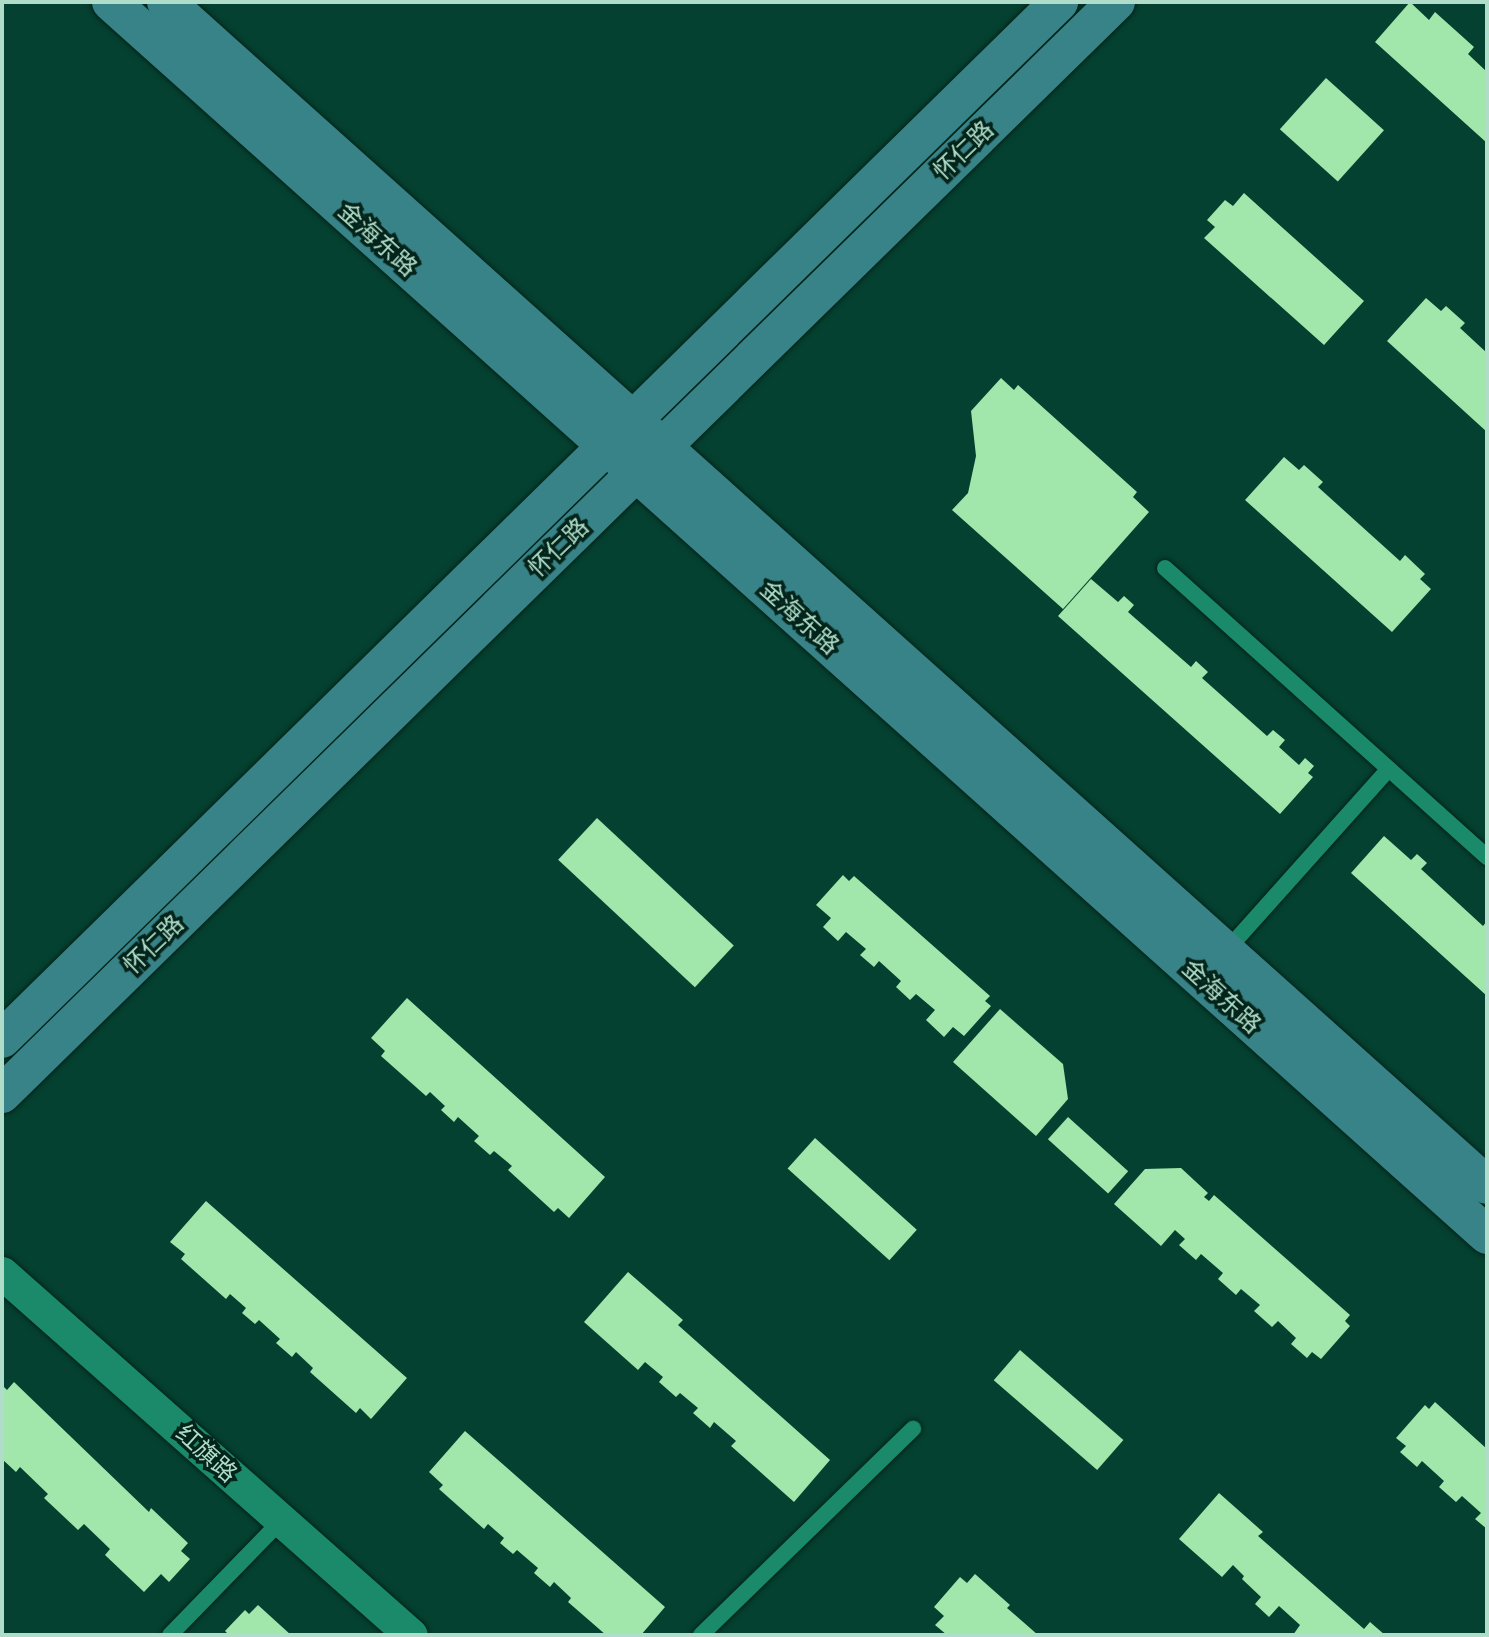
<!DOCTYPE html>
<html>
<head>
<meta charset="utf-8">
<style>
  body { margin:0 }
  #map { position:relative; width:1489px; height:1637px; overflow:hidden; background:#054130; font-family:"Source Sans 3","Noto Sans SC",sans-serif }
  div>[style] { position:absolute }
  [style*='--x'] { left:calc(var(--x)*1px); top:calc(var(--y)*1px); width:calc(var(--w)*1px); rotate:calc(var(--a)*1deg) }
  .building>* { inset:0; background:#a1e6aa; transform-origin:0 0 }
  .roads { filter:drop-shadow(0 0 2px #03241a) drop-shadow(0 0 2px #03241a) }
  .lane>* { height:16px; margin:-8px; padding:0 8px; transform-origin:8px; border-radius:8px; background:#1a8a6a }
  .street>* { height:33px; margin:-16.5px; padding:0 16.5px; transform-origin:16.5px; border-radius:16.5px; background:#1a8a6a }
  .secondary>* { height:38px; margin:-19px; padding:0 19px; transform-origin:19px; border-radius:19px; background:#388388 }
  span { translate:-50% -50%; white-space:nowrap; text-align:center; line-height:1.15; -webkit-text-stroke:7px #03241a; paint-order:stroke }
  .street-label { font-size:24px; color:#b0ddca }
  .frame { position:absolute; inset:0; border:4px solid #b0ddca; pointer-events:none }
</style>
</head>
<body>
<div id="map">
  <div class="building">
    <i style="clip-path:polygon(1410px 2px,1429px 20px,1435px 12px,1474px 47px,1468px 54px,1487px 72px,1487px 143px,1375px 42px)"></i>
    <i style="left:1326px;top:78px;width:78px;height:69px;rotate:42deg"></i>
    <i style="clip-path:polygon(1244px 193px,1364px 301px,1324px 345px,1204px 238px,1215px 227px,1207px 220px,1225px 200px,1233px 206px)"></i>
    <i style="clip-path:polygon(1426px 298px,1441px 311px,1446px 306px,1465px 323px,1460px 328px,1487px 353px,1487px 432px,1387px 341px)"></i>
    <i style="clip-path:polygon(1001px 378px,1014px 390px,1018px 385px,1137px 492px,1133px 497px,1149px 512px,1063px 609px,952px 510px,968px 493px,976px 456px,971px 411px)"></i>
    <i style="clip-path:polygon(1284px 457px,1299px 470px,1304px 465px,1323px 482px,1318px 487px,1400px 561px,1405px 555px,1425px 574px,1420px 579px,1431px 589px,1392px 632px,1245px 500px)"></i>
    <i style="clip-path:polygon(1091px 579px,1118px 602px,1124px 596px,1134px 605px,1128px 612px,1191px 667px,1196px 661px,1208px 672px,1202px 678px,1267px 736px,1273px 730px,1285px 740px,1279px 747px,1299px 765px,1305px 758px,1314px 766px,1308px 773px,1313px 777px,1280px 814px,1058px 616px)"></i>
    <i style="left:597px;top:818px;width:187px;height:57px;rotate:43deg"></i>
    <i style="clip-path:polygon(1384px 836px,1411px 860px,1417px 854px,1427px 863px,1421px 869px,1483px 926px,1487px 921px,1487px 996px,1351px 873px)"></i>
    <i style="clip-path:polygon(843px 875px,849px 881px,854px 876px,990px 996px,985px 1001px,991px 1006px,964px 1036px,953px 1027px,944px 1037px,926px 1020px,935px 1010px,916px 994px,910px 1000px,896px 987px,901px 981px,879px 961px,874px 967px,860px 955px,866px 949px,846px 932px,838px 941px,823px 927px,831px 918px,816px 905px)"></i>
    <i style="clip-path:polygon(407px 998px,605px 1177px,569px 1218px,558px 1208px,554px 1212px,508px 1170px,512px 1166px,494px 1151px,490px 1155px,474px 1141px,479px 1136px,458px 1117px,454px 1122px,441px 1110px,445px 1106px,430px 1092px,426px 1096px,381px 1056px,385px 1051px,371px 1038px)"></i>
    <i style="clip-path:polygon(1000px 1009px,1063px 1064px,1068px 1099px,1036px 1136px,953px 1062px)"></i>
    <i style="left:1068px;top:1117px;width:81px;height:30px;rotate:42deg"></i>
    <i style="left:815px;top:1138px;width:137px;height:41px;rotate:42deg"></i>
    <i style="clip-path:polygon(1181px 1168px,1208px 1193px,1204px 1197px,1209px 1201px,1214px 1195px,1350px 1315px,1345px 1321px,1350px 1326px,1321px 1359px,1312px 1352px,1307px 1358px,1291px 1344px,1296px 1338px,1278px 1321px,1272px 1327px,1254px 1311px,1260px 1305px,1241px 1289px,1236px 1295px,1218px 1279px,1223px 1273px,1201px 1254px,1196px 1260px,1179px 1245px,1185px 1239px,1175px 1230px,1161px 1246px,1114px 1204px,1145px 1169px)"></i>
    <i style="clip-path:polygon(206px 1201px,407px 1378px,371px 1419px,360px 1408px,356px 1413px,310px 1372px,313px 1368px,296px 1352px,292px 1357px,276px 1343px,280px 1339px,259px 1320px,255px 1324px,242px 1313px,246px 1308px,230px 1294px,226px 1299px,181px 1259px,185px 1254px,170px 1242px)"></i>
    <i style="clip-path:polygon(628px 1272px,683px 1320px,678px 1325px,830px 1460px,794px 1502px,731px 1446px,736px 1441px,714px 1422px,710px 1428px,693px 1413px,698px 1408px,680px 1393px,676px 1397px,659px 1382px,663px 1377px,645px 1362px,638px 1370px,584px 1322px)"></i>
    <i style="left:1020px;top:1350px;width:137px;height:40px;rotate:41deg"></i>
    <i style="clip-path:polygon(14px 1382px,149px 1512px,151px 1508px,188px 1543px,181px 1551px,190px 1559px,169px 1582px,161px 1574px,144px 1592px,105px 1555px,110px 1549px,84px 1524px,78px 1530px,44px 1498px,48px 1494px,20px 1467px,16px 1472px,2px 1459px,2px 1390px,4px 1387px,7px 1390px)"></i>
    <i style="clip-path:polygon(1435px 1402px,1487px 1449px,1487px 1529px,1475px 1519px,1481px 1513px,1462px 1496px,1456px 1502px,1439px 1487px,1444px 1481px,1422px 1461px,1417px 1467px,1400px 1452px,1406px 1446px,1396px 1438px,1425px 1405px,1429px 1409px)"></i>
    <i style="clip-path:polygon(465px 1431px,665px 1607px,641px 1635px,606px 1635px,568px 1602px,571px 1598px,554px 1582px,550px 1587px,534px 1573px,538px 1568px,517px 1550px,513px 1554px,500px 1543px,504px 1538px,488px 1524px,484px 1529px,439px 1489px,443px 1485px,429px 1472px)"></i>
    <i style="clip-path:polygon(1219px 1493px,1263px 1532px,1258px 1536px,1364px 1629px,1370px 1622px,1385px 1635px,1293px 1635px,1300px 1625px,1279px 1606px,1269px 1617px,1255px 1604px,1261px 1597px,1242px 1579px,1244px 1576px,1233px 1565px,1222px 1577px,1179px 1539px)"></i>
    <i style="clip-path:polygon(975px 1574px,1010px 1605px,1007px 1608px,1038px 1635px,947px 1635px,935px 1625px,944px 1616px,934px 1607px,960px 1577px,967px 1583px)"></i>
    <i style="clip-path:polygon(258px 1605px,291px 1635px,229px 1635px,225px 1631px,245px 1610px,249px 1614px)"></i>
  </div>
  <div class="roads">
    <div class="lane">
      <i style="--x:1165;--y:568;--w:433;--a:41.9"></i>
      <i style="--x:1226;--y:951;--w:244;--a:-48.2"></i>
      <i style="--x:170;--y:1635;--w:159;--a:-45.8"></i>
      <i style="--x:701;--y:1635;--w:296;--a:-44.2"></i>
    </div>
    <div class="street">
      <i style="--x:2;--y:1273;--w:546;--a:41.51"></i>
    </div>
    <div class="secondary">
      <i style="--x:111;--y:2;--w:1848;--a:41.86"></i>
      <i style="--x:166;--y:2;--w:1773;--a:41.85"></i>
      <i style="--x:2;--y:1039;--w:1481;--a:-44.45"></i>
      <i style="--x:2;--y:1094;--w:1560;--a:-44.43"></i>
    </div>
  </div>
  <div class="street-label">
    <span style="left:964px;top:151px;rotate:-44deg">怀仁路</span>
    <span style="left:377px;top:240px;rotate:42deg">金海东路</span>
    <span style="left:559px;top:548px;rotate:-44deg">怀仁路</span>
    <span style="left:799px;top:618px;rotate:42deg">金海东路</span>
    <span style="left:154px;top:945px;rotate:-44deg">怀仁路</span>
    <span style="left:1221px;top:997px;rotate:42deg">金海东路</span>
    <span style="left:206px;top:1454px;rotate:42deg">红旗路</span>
  </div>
  <div class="frame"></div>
</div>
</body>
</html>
